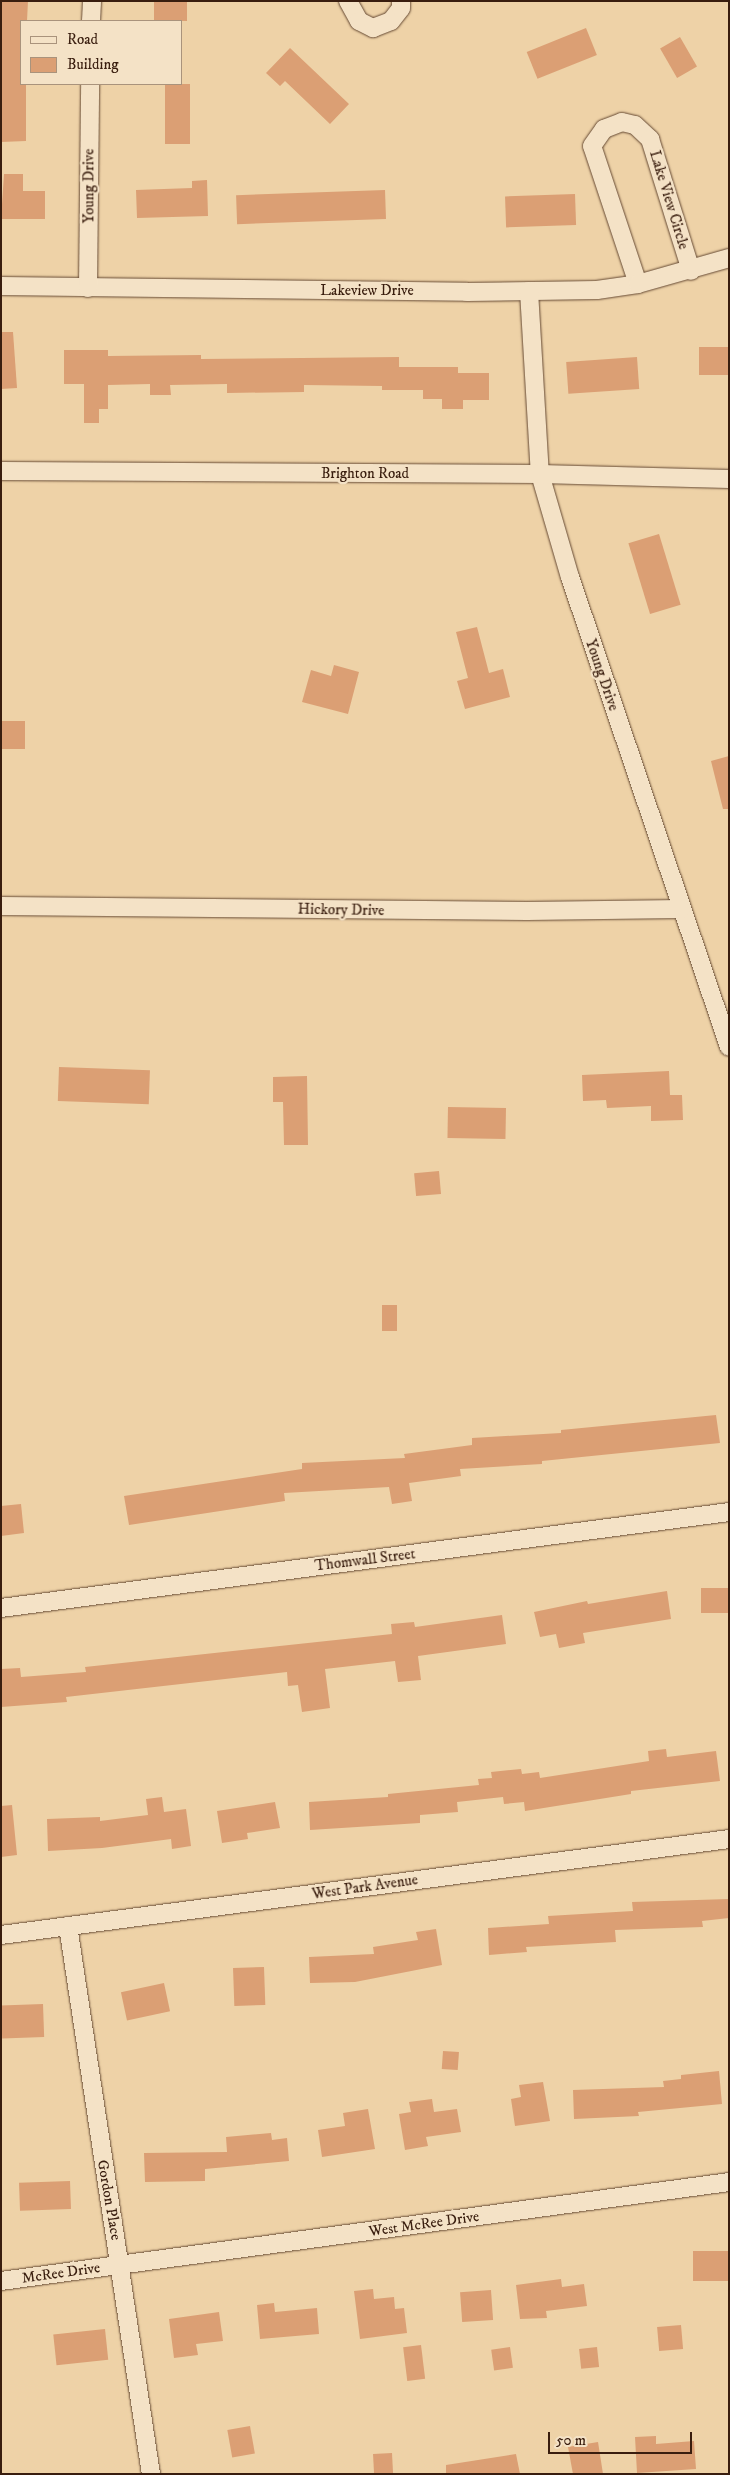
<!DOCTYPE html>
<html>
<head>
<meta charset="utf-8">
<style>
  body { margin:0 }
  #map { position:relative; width:730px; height:2475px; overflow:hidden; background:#eed2a7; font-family:"IM FELL DW Pica",serif }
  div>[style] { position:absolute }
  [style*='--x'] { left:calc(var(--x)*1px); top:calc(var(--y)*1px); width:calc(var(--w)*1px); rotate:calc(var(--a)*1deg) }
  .building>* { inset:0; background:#db9f74; transform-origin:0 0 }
  .roads { filter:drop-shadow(0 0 1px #664a34) drop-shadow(0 0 1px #664a34) }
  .street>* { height:18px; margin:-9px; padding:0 9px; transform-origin:9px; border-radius:9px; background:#f4e2c6 }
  span { translate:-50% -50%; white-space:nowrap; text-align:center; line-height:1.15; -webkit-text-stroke:4.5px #f4e2c6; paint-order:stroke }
  .street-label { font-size:15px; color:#391d0e }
  .frame { position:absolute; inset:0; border:2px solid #391d0e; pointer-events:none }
  .legend { position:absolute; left:20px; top:20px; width:162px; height:65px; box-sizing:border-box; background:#f4e2c6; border:1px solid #a9937c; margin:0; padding:6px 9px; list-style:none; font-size:15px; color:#391d0e }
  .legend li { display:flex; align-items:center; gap:10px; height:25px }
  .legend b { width:25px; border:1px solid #a9937c }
  .scale { position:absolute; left:548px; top:2432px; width:144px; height:22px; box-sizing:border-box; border:2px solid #391d0e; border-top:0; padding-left:6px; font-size:15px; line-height:18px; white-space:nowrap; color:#391d0e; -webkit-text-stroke:4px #f4e2c6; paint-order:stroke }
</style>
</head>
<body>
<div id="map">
  <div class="building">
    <i style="clip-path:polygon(1px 1px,28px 1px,27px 21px,21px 21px,21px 84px,26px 84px,26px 141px,1px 142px)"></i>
    <i style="left:154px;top:1px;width:33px;height:20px"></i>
    <i style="left:586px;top:28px;width:29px;height:64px;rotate:68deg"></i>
    <i style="left:680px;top:37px;width:34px;height:23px;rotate:60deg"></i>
    <i style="clip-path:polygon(290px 48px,349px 104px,330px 124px,285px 81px,280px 86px,266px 73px)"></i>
    <i style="left:165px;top:84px;width:25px;height:60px"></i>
    <i style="clip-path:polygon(4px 174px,23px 174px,23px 191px,45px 191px,45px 219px,1px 219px)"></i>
    <i style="clip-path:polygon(207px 180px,208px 216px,137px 218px,136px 190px,192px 188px,192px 181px)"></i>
    <i style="left:385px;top:190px;width:29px;height:149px;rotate:88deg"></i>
    <i style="left:575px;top:194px;width:31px;height:70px;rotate:88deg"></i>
    <i style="clip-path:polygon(1px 332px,13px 332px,17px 388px,1px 389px)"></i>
    <i style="left:729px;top:347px;width:28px;height:30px;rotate:90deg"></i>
    <i style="clip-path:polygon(64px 350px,108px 350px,108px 356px,201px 355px,201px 359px,399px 357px,399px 367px,458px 367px,458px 373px,489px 373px,489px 400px,463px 400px,463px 409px,442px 409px,442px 399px,423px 399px,423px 390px,382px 390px,382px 386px,304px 385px,304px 392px,227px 393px,227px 384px,170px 385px,171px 395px,150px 395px,150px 384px,108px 385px,108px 409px,99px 409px,99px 423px,84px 423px,84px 384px,64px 384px)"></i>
    <i style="left:637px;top:357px;width:32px;height:71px;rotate:86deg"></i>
    <i style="left:659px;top:534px;width:74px;height:32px;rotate:73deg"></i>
    <i style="clip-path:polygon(477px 627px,489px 673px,503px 669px,510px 697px,465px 709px,457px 681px,468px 678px,456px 632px)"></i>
    <i style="clip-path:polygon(334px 665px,359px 672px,348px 714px,302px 702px,311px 670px,331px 676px)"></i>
    <i style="left:1px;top:721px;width:24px;height:28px"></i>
    <i style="clip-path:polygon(729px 756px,729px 809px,723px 809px,711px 761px)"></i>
    <i style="left:59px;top:1067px;width:91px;height:34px;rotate:2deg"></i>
    <i style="clip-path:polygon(669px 1071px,670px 1095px,682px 1095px,683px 1120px,651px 1121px,651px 1106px,607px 1108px,606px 1100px,583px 1101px,582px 1075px)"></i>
    <i style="clip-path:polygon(307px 1076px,308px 1145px,284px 1145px,283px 1102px,273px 1102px,273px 1077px)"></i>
    <i style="left:448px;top:1107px;width:58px;height:31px;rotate:1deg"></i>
    <i style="left:439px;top:1171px;width:23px;height:25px;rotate:85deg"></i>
    <i style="left:382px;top:1305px;width:15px;height:26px"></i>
    <i style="clip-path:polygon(716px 1415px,720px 1443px,542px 1461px,542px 1464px,460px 1469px,461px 1476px,409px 1483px,412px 1501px,392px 1504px,389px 1487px,284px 1493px,285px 1501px,129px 1525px,124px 1496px,302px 1469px,302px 1463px,405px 1458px,404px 1454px,472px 1445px,472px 1438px,561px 1433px,561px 1430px)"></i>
    <i style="clip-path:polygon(21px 1504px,24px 1533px,1px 1536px,1px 1506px)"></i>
    <i style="left:729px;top:1588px;width:25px;height:28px;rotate:90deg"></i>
    <i style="clip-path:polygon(667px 1591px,671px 1619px,583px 1633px,585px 1643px,559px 1648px,556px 1634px,540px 1637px,534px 1612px,587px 1601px,588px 1604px)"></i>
    <i style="clip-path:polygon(502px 1615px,506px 1644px,418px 1656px,421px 1680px,398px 1682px,395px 1661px,325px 1669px,330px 1708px,302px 1712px,298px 1685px,288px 1686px,287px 1672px,66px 1697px,67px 1702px,1px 1707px,1px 1669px,20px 1668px,21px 1677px,86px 1672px,85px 1667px,392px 1634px,391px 1624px,414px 1622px,415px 1627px)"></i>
    <i style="clip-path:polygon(666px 1749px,667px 1757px,716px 1751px,720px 1781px,631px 1791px,631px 1794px,525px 1811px,524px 1802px,504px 1804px,503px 1797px,457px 1802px,458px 1812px,420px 1815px,420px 1823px,310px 1830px,309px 1802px,388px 1797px,388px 1794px,479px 1785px,478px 1779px,492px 1778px,491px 1772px,521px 1769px,522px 1774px,539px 1772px,540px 1778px,649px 1761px,648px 1751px)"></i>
    <i style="clip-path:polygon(162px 1797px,164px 1812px,186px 1809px,191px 1846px,172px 1849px,171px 1839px,102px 1848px,48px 1851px,47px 1819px,100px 1817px,100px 1821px,148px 1815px,146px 1799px)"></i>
    <i style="clip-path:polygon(275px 1802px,280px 1828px,247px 1833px,248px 1839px,222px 1843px,217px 1811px)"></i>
    <i style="clip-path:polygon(12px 1805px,17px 1855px,1px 1857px,1px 1806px)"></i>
    <i style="clip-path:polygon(729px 1899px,729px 1918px,702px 1921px,703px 1927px,615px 1930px,616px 1942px,526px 1947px,527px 1952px,489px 1955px,488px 1928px,549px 1924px,548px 1916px,633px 1911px,632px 1902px)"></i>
    <i style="clip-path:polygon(436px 1929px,442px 1965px,355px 1982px,310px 1983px,309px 1957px,374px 1954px,373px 1947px,418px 1940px,416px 1932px)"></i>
    <i style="left:264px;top:1967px;width:38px;height:31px;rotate:88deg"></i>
    <i style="left:164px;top:1983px;width:29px;height:44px;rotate:78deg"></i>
    <i style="left:43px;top:2004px;width:33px;height:42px;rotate:88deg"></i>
    <i style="left:443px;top:2051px;width:16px;height:18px;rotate:4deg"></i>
    <i style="clip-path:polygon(719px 2071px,722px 2104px,638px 2112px,639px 2116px,574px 2119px,573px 2090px,664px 2087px,663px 2081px,681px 2079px,681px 2075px)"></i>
    <i style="clip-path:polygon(543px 2082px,550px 2121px,515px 2126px,511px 2099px,521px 2097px,519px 2085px)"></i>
    <i style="clip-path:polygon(432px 2099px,434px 2112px,457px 2109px,461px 2132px,426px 2137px,428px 2146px,405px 2150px,399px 2114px,411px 2112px,409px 2102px)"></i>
    <i style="clip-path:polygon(368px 2109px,375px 2149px,322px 2157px,318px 2130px,345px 2126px,343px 2113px)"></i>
    <i style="clip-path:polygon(271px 2133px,272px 2140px,287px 2138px,289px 2161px,205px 2169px,205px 2181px,145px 2182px,144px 2153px,227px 2152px,226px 2137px)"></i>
    <i style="left:70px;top:2181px;width:28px;height:51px;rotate:88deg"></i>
    <i style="left:729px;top:2251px;width:30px;height:36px;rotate:90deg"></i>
    <i style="clip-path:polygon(561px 2279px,562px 2287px,584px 2284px,587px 2306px,546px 2311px,547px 2318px,520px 2319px,516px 2285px)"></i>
    <i style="clip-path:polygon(373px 2289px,374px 2299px,394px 2297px,395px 2309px,404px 2308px,407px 2333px,360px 2339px,354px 2291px)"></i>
    <i style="left:491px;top:2290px;width:30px;height:31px;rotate:86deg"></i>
    <i style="clip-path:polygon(274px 2303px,275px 2312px,317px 2308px,319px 2334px,260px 2339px,257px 2305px)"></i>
    <i style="clip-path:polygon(219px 2312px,223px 2341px,196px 2344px,198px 2355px,174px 2358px,169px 2319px)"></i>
    <i style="left:681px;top:2325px;width:24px;height:24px;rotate:85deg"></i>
    <i style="left:105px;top:2329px;width:31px;height:52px;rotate:84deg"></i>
    <i style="left:421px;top:2345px;width:34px;height:18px;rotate:83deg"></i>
    <i style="left:510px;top:2347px;width:21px;height:19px;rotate:82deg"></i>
    <i style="left:597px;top:2347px;width:20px;height:18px;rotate:84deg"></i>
    <i style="left:250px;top:2426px;width:28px;height:23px;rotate:80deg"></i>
    <i style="clip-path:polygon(656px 2436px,656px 2444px,694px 2441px,696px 2469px,637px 2473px,635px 2437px)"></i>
    <i style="clip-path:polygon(598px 2442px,603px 2474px,573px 2474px,568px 2447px)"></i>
    <i style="left:392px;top:2453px;width:21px;height:19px;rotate:87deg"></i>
    <i style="clip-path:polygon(516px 2454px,520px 2474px,446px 2474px,446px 2465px)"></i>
  </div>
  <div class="roads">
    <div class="street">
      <i style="--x:348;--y:1;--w:23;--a:61"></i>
      <i style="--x:359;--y:21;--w:16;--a:27"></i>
      <i style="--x:373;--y:28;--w:19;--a:-21"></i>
      <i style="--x:391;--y:21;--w:16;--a:-52"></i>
      <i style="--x:401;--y:8;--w:7;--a:-90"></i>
      <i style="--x:91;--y:21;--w:20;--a:-87"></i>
      <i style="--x:638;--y:284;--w:145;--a:-108.4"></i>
      <i style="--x:592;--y:146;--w:21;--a:-55"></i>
      <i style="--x:604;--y:129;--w:19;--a:-21"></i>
      <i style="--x:622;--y:122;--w:13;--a:13"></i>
      <i style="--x:635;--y:125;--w:21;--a:43"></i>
      <i style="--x:650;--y:139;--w:138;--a:72.7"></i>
      <i style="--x:1;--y:286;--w:466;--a:0.7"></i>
      <i style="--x:467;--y:292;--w:130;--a:-0.9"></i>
      <i style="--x:597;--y:290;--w:41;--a:-8.3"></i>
      <i style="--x:638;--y:284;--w:95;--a:-15.9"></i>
      <i style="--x:88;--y:288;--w:204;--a:-89.4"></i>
      <i style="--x:529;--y:291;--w:183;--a:86.6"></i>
      <i style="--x:540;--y:474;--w:107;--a:73.8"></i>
      <i style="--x:570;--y:577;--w:496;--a:71.3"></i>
      <i style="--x:1;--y:471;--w:539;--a:0.32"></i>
      <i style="--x:540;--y:474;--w:189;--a:1.5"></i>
      <i style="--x:1;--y:906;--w:526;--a:0.54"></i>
      <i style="--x:527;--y:911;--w:154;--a:-0.7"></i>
      <i style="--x:1;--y:1608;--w:734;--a:-7.51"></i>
      <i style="--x:68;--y:1926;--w:554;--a:81.39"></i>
      <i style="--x:1;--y:1935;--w:734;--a:-7.51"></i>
      <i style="--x:1;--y:2281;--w:735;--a:-7.74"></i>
    </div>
  </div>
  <div class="street-label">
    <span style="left:89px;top:186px;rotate:-90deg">Young Drive</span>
    <span style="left:669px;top:200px;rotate:73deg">Lake View Circle</span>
    <span style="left:367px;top:291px">Lakeview Drive</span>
    <span style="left:365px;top:474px">Brighton Road</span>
    <span style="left:602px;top:675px;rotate:71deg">Young Drive</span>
    <span style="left:341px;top:910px;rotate:1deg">Hickory Drive</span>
    <span style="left:365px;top:1560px;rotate:-7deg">Thomwall Street</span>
    <span style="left:365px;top:1887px;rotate:-8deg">West Park Avenue</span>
    <span style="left:109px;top:2200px;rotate:80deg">Gordon Place</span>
    <span style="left:424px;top:2224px;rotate:-8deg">West McRee Drive</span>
    <span style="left:61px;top:2273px;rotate:-8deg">McRee Drive</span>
  </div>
  <div class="frame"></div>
  <ul class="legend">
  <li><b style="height:6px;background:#f4e2c6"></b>Road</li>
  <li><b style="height:14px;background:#db9f74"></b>Building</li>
  </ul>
  <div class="scale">50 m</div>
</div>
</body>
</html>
